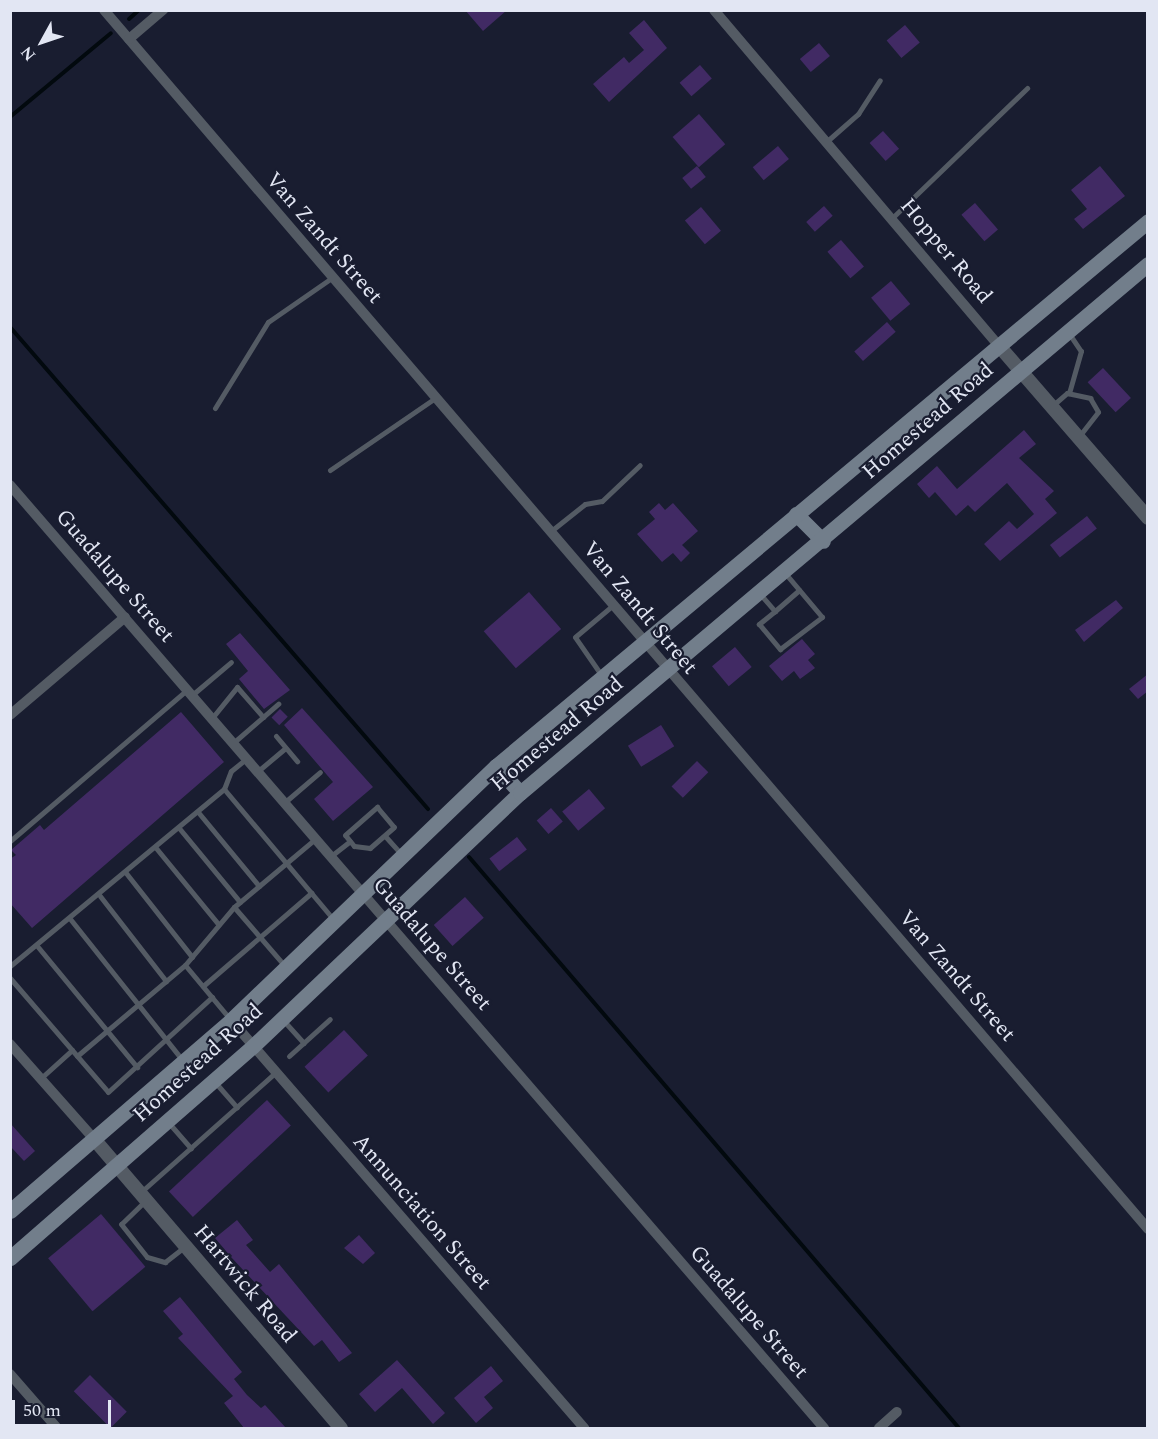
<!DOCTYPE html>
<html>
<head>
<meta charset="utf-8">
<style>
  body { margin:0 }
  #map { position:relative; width:1158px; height:1439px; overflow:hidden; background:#191d30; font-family:Spectral,serif }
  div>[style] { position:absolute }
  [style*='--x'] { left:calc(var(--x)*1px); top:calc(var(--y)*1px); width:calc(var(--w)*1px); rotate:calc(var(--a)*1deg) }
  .stream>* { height:4px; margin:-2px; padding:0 2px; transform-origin:2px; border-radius:2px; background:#02090e }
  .building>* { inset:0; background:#412a64; transform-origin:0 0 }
  .service>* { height:5px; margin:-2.5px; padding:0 2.5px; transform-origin:2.5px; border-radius:2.5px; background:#545b64 }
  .minor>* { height:10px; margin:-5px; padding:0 5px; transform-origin:5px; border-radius:5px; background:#545b64 }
  .tertiary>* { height:14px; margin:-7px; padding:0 7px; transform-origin:7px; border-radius:7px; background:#545b64 }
  .secondary>* { height:15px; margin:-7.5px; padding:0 7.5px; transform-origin:7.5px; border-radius:7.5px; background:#727e8b }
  span { translate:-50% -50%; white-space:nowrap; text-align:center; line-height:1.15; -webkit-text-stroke:4.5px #191d30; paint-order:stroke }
  .street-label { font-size:22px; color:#e2e6f3 }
  .frame { position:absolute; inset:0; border:12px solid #e2e6f3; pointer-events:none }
  .north { position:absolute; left:12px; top:12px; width:60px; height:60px; -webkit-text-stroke:4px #191d30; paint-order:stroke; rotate:230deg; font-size:16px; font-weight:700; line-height:24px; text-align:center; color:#e2e6f3 }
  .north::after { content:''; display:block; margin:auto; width:21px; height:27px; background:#e2e6f3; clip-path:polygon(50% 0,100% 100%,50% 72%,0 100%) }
  .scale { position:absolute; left:12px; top:1400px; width:99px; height:27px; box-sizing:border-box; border:3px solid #e2e6f3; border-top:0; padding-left:8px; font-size:18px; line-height:21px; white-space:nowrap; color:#e2e6f3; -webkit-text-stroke:4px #191d30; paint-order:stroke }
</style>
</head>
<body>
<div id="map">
  <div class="stream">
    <i style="--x:129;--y:19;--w:13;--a:-42"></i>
    <i style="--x:10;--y:117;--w:131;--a:-39.7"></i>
    <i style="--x:10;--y:327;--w:638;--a:49.07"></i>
    <i style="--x:469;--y:857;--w:752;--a:49.37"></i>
  </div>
  <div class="building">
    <i style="clip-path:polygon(465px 10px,507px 10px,483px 31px)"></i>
    <i style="clip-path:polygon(644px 20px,667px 48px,609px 102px,593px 84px,624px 57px,629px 63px,644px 50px,629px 33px)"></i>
    <i style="left:905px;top:25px;width:23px;height:24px;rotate:50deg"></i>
    <i style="left:819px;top:43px;width:17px;height:25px;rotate:50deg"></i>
    <i style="left:700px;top:65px;width:18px;height:27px;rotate:49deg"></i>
    <i style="left:699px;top:114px;width:40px;height:35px;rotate:49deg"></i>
    <i style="left:883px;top:131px;width:24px;height:18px;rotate:48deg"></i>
    <i style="left:778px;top:146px;width:17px;height:33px;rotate:50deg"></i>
    <i style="left:697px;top:166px;width:14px;height:19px;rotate:51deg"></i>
    <i style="clip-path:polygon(1100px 166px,1125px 196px,1083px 229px,1074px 219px,1087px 209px,1071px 190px)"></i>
    <i style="left:975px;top:203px;width:35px;height:18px;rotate:49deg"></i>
    <i style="left:824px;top:206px;width:13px;height:24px;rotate:48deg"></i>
    <i style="left:701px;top:207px;width:31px;height:21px;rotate:50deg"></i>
    <i style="left:841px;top:240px;width:35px;height:18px;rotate:49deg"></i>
    <i style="left:891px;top:281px;width:30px;height:26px;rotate:50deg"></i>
    <i style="left:887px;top:322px;width:13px;height:44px;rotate:48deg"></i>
    <i style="left:1103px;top:368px;width:41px;height:21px;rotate:47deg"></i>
    <i style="clip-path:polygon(1024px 430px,1036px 444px,1019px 458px,1054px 491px,1045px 499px,1057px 513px,1000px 561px,984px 544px,1009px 521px,1017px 529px,1034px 514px,1007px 483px,975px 512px,968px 505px,956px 516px,935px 492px,929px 498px,917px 484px,937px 466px,957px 489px)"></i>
    <i style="clip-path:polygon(659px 503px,665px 510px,673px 503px,698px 531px,682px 545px,690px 553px,681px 562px,673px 553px,662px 562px,637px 534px,655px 519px,649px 512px)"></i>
    <i style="left:1087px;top:516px;width:16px;height:47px;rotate:52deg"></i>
    <i style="left:529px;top:592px;width:49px;height:60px;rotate:49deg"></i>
    <i style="clip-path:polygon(1116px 600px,1123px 608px,1084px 642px,1075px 630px)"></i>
    <i style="clip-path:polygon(240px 633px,290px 690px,264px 709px,239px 679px,248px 671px,226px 644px)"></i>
    <i style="clip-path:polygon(802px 639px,815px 654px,808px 660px,815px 668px,800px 679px,794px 671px,782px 681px,769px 666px)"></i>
    <i style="left:735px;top:647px;width:26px;height:30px;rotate:50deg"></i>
    <i style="clip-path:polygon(1148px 674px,1148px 691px,1138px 699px,1129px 689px)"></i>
    <i style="clip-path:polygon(302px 708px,373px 787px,333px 821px,314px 799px,333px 782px,284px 725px)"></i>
    <i style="left:280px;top:709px;width:11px;height:12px;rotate:45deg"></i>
    <i style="clip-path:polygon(181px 712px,224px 762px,32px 928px,10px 903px,10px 859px,16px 855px,11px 850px,40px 825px,44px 830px)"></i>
    <i style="left:661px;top:725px;width:25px;height:39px;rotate:58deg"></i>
    <i style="left:697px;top:761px;width:16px;height:36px;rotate:45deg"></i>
    <i style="left:589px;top:789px;width:25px;height:35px;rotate:50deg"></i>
    <i style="left:551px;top:808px;width:18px;height:19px;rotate:49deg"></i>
    <i style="left:517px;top:837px;width:16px;height:35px;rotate:52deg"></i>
    <i style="left:465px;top:897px;width:28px;height:42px;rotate:48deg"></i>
    <i style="left:344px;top:1030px;width:35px;height:54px;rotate:47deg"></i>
    <i style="left:267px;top:1100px;width:35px;height:134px;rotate:47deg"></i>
    <i style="clip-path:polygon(10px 1123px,35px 1151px,24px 1161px,10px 1146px)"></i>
    <i style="left:101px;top:1214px;width:69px;height:69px;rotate:50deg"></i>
    <i style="clip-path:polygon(237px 1220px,253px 1240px,246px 1245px,270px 1272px,279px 1264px,352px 1353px,339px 1362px,322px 1340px,314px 1346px,231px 1257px,215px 1238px)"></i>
    <i style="clip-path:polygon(359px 1235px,375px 1253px,363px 1264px,344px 1248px)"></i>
    <i style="clip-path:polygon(180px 1297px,242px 1372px,234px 1379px,247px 1395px,261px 1408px,265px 1405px,286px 1428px,244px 1428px,224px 1403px,233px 1396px,178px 1338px,183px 1334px,163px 1311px)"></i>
    <i style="clip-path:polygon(397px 1360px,445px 1413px,433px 1424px,402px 1388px,375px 1412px,359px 1394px)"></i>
    <i style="clip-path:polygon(491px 1366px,503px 1381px,484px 1397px,493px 1408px,476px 1423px,454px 1398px)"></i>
    <i style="left:90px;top:1375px;width:52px;height:23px;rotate:45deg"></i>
  </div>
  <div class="service">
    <i style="--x:826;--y:142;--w:43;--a:-41.2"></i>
    <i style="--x:858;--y:114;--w:40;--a:-57.1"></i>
    <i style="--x:891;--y:219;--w:189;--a:-43.9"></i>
    <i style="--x:1068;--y:332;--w:23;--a:56"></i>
    <i style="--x:1081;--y:351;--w:44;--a:105.9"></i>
    <i style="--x:1052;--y:406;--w:20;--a:-41"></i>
    <i style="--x:1067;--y:393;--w:24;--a:12"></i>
    <i style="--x:1090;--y:398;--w:16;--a:60"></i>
    <i style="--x:1098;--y:412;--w:31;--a:128"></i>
    <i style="--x:215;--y:408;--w:101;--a:-58.4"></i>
    <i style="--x:268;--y:322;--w:79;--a:-34.7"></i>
    <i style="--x:330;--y:470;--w:127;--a:-34.4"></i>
    <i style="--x:551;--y:531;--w:43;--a:-38.5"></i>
    <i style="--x:585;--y:504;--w:17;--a:-10"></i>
    <i style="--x:602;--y:501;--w:52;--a:-43.5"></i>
    <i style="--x:760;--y:594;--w:23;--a:49"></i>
    <i style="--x:775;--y:611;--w:21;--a:141"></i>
    <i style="--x:759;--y:624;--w:33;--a:50"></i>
    <i style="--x:780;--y:649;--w:53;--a:-37.3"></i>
    <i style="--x:822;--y:617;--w:57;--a:-130.1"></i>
    <i style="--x:775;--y:611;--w:32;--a:-41"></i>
    <i style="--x:602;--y:676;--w:47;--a:-124.7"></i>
    <i style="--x:575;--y:637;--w:48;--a:-40"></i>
    <i style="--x:192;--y:695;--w:51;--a:-40.2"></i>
    <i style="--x:212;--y:718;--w:40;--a:-51"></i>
    <i style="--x:237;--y:687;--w:40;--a:49"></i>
    <i style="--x:276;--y:736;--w:33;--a:50"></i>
    <i style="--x:233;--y:743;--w:60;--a:-40.9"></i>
    <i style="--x:258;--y:771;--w:35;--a:-40"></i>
    <i style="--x:224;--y:789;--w:19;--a:-69"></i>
    <i style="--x:231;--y:771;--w:21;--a:-39"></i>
    <i style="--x:285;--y:802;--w:46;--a:-40.6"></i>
    <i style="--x:377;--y:807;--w:26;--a:50"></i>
    <i style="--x:394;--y:827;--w:32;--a:139"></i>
    <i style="--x:370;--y:848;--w:16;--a:-173"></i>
    <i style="--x:354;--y:846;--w:14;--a:-129"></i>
    <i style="--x:345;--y:835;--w:43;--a:-41.2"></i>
    <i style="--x:198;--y:812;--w:96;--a:50.5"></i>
    <i style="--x:179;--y:828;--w:96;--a:50.5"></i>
    <i style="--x:385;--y:836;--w:24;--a:48"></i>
    <i style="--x:10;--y:841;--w:233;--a:-40.5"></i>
    <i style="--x:156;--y:848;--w:99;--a:50.7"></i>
    <i style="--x:331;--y:856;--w:24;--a:-38"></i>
    <i style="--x:126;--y:873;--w:107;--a:51.8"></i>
    <i style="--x:100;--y:896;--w:108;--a:52.2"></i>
    <i style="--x:234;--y:907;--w:78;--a:49.2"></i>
    <i style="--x:71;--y:920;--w:180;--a:51.5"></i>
    <i style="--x:38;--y:947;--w:156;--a:50.5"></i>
    <i style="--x:185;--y:965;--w:70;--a:50.2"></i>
    <i style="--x:10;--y:966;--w:278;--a:-39.6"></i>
    <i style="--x:224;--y:789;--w:171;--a:50"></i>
    <i style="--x:10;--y:978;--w:150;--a:49.3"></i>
    <i style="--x:108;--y:1092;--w:141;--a:-42.4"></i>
    <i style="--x:203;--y:986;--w:143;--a:-40.7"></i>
    <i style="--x:283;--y:1020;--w:31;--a:48"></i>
    <i style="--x:77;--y:1056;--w:141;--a:-40.1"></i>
    <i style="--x:185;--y:965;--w:76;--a:-49.8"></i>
    <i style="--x:234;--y:907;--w:106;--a:-40"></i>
    <i style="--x:289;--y:1056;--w:55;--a:-42.1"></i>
    <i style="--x:41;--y:1078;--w:42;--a:-42.1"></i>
    <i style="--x:214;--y:1081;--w:35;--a:49"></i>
    <i style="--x:168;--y:1122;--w:35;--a:49"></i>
    <i style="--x:142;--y:1191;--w:179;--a:-41.6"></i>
    <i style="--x:145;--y:1201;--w:33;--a:136"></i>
    <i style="--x:121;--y:1224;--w:42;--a:51.8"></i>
    <i style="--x:147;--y:1257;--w:19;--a:16"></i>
    <i style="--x:165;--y:1262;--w:24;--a:-38"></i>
  </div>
  <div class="minor">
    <i style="--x:104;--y:10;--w:1605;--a:49.42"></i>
    <i style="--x:714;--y:10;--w:442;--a:49.7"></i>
    <i style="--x:129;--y:39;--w:45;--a:-40.5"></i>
    <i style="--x:10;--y:485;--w:1246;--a:49.2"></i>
    <i style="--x:10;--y:715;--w:151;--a:-40.4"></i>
    <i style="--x:231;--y:1020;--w:540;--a:49.13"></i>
    <i style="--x:10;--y:1044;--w:127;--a:48.5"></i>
    <i style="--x:10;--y:1374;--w:72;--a:49"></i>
    <i style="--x:879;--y:1428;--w:24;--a:-42"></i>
  </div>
  <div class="tertiary">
    <i style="--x:1000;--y:347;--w:226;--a:49.1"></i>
    <i style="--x:94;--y:1139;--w:380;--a:49.5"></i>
  </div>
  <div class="secondary">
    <i style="--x:796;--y:514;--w:38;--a:45"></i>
    <i style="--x:496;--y:766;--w:36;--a:48"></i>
    <i style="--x:10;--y:1211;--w:292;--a:-40.8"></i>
    <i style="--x:231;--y:1020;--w:367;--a:-43.8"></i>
    <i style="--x:496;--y:766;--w:850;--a:-39.89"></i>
    <i style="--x:10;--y:1258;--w:322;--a:-41.1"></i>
    <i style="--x:253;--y:1046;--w:368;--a:-43.5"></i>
    <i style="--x:520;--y:793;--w:821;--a:-40.11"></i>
  </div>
  <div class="street-label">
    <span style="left:324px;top:238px;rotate:49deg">Van Zandt Street</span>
    <span style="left:946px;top:251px;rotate:50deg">Hopper Road</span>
    <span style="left:928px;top:421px;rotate:-41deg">Homestead Road</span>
    <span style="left:115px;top:576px;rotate:49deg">Guadalupe Street</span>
    <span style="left:640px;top:608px;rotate:50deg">Van Zandt Street</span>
    <span style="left:557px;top:734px;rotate:-40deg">Homestead Road</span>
    <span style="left:432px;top:944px;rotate:49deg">Guadalupe Street</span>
    <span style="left:957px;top:976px;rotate:49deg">Van Zandt Street</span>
    <span style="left:198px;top:1063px;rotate:-42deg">Homestead Road</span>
    <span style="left:422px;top:1212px;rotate:49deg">Annunciation Street</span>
    <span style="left:245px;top:1284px;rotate:50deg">Hartwick Road</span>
    <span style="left:749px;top:1312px;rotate:49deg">Guadalupe Street</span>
  </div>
  <div class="frame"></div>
  <div class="north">N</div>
  <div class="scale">50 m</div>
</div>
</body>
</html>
